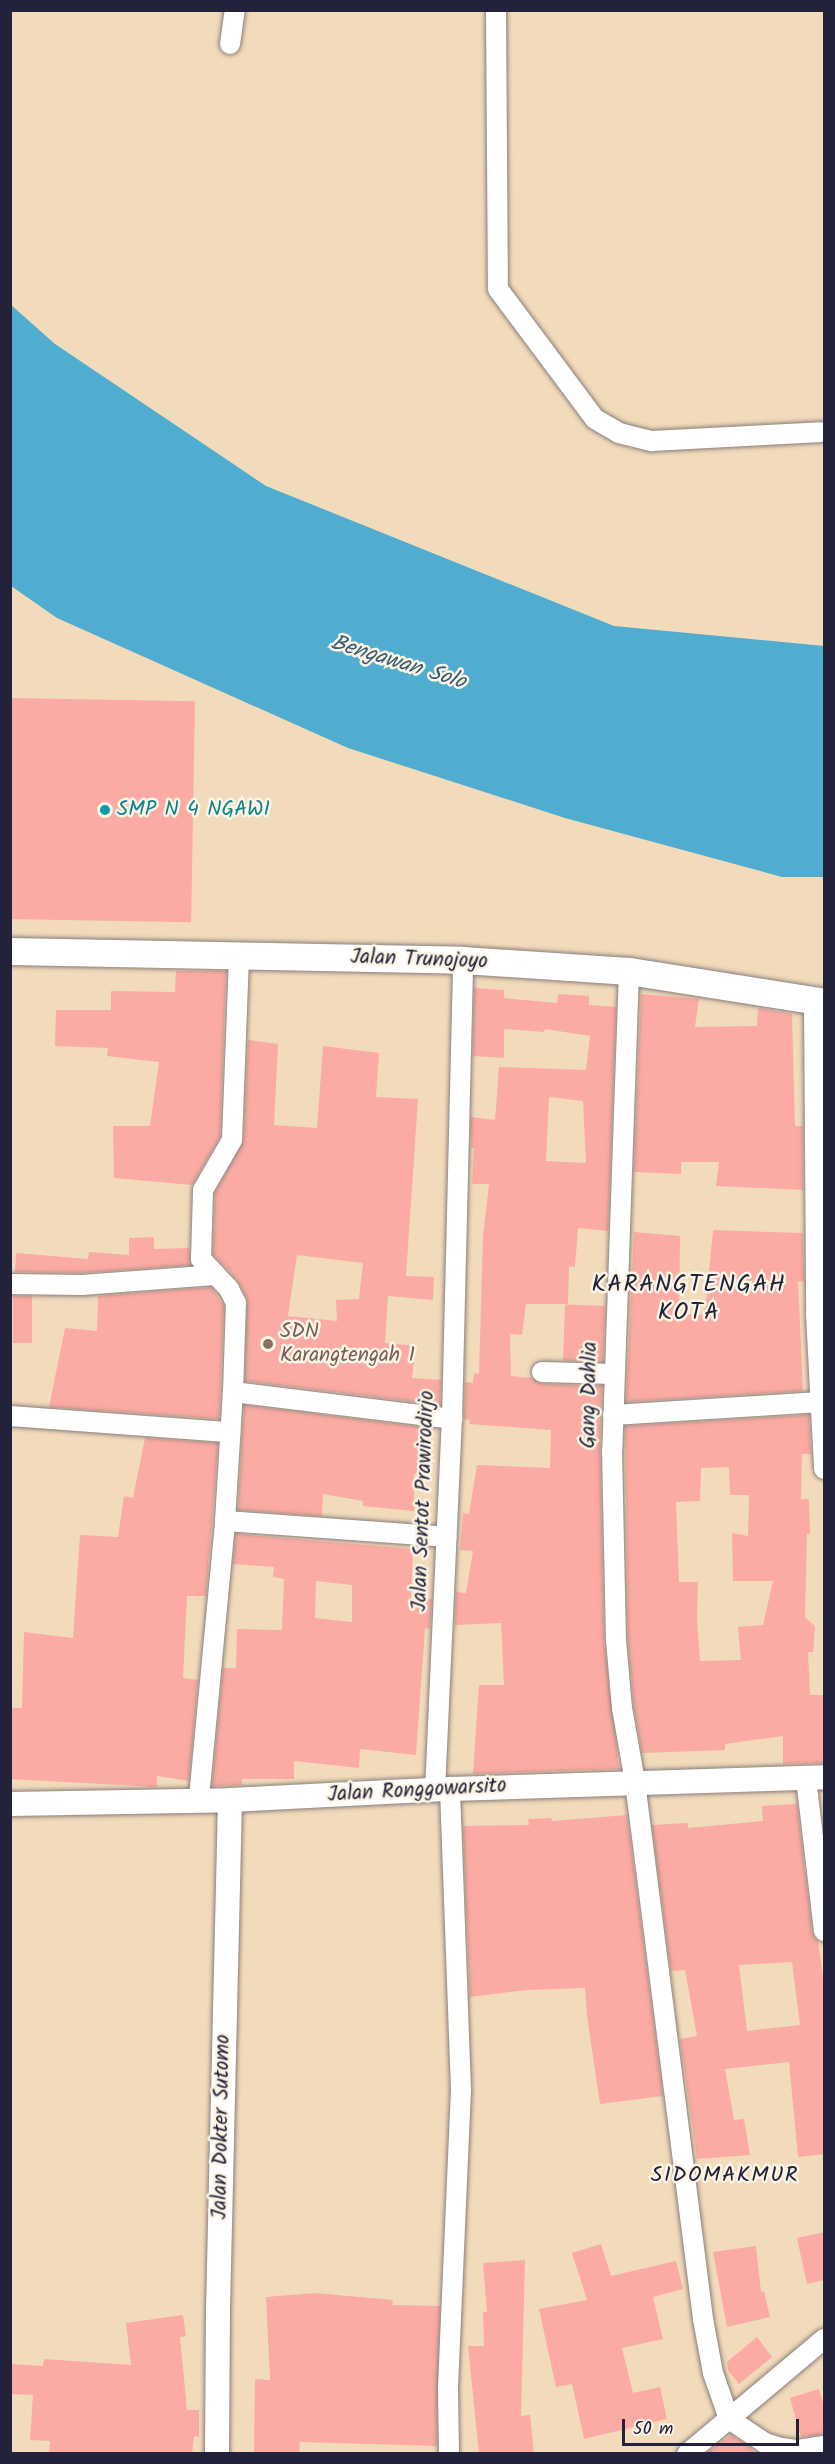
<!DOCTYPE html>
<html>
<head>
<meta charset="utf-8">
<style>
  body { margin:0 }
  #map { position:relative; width:835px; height:2464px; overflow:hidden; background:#f2dbbb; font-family:Kalam,sans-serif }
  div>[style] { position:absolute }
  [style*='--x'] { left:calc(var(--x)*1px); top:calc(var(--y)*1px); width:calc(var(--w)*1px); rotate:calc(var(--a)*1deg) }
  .water>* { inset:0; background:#50adcf }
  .building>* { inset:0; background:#fbaba3; transform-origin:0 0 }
  .roads { filter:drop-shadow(0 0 2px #8a7e7b) drop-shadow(0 0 2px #8a7e7b) }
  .minor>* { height:20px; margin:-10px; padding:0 10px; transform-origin:10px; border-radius:10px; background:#fff }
  .tertiary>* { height:24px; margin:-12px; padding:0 12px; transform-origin:12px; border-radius:12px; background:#fff }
  .secondary>* { height:27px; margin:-13.5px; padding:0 13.5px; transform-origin:13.5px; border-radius:13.5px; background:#fff }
  .dots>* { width:16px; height:16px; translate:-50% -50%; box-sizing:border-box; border:3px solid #fcf5e5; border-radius:50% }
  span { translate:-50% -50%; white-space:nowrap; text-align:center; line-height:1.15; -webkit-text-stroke:5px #fcf5e5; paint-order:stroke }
  .culture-label { font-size:21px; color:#0d838f }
  .left { translate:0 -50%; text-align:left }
  .street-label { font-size:21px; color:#22223b }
  .education-label { font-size:21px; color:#785e54 }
  .water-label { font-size:22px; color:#345a76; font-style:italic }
  .neighbourhood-label { font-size:22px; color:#22223b; letter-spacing:1.5px }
  .quarter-label { font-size:24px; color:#22223b; letter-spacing:1.5px }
  .frame { position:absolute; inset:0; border:12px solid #22223b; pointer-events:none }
  .scale { position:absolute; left:622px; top:2419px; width:177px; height:27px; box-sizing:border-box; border:3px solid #22223b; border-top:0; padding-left:8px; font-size:18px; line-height:21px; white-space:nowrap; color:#22223b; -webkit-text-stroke:4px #fcf5e5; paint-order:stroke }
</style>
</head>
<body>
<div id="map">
  <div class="water">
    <i style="clip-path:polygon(10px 304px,55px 344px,266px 486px,614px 626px,824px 646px,824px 877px,782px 877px,565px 818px,348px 748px,57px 618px,11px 586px)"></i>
  </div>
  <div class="building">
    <i style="left:10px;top:698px;width:185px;height:221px;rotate:1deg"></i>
    <i style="clip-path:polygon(176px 971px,226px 971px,220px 1137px,192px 1185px,114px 1178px,113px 1126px,150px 1126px,159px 1062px,107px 1056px,108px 1048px,55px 1046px,56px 1010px,111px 1010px,111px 991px,175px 992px)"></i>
    <i style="clip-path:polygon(evenodd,474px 988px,504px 990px,504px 998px,557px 1003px,558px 994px,589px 996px,589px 1005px,616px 1007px,608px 1231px,578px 1228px,575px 1267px,569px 1266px,568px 1304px,526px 1304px,522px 1335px,510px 1334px,511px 1376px,531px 1378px,542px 1384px,602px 1386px,600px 1450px,604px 1640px,619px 1769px,473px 1774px,479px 1685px,504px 1685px,501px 1623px,455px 1625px,456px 1592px,466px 1593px,473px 1551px,460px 1550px,463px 1513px,469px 1514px,477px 1465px,550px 1468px,551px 1430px,469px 1424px,470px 1420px,464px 1419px,465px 1382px,473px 1383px,474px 1373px,479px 1374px,483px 1236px,489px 1184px,472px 1184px,474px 1148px,471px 1147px,471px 1117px,495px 1120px,499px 1067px,586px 1070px,590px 1036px,545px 1029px,544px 1032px,504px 1029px,504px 1058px,473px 1056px,474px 988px,549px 1097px,583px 1101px,586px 1163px,546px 1161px,549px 1097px)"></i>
    <i style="clip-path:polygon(641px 994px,699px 999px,695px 1027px,757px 1026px,758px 1008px,792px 1014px,795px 1126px,803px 1126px,803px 1190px,716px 1186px,719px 1162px,681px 1162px,681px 1174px,634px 1172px)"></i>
    <i style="clip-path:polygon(evenodd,248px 1040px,278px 1044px,274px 1125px,317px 1128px,323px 1046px,379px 1053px,376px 1097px,418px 1099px,406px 1276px,434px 1277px,433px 1300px,388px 1296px,385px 1343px,416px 1346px,412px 1378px,441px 1380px,440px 1405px,245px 1381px,247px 1298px,238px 1281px,213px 1254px,215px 1193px,244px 1140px,248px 1040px,297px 1255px,363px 1263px,359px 1299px,336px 1300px,337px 1321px,288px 1316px,297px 1255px)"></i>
    <i style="clip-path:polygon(713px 1230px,803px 1233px,804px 1282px,798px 1281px,803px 1391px,626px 1402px,634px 1232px,680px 1236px,679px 1314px,705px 1315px)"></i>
    <i style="clip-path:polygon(154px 1237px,154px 1249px,189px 1248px,191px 1265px,82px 1273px,15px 1272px,16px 1253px,88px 1259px,89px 1252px,129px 1255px,129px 1238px)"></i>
    <i style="clip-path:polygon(211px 1287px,224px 1306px,219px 1419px,49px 1407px,65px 1328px,97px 1331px,98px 1296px)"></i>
    <i style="left:13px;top:1296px;width:19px;height:47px"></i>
    <i style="left:605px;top:1306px;width:56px;height:40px;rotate:92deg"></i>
    <i style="clip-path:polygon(244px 1405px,430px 1428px,425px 1476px,414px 1474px,414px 1511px,363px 1506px,363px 1501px,323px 1494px,322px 1516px,238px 1510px)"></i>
    <i style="clip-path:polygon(evenodd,809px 1415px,811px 1454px,802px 1454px,801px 1499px,809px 1499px,810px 1534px,807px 1534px,805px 1617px,815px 1626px,813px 1652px,808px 1652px,810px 1695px,825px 1695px,825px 1763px,783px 1764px,783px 1736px,725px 1744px,725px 1750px,642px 1753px,634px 1706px,628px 1639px,625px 1426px,809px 1415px,729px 1467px,730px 1495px,749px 1495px,748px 1536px,732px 1533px,733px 1581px,773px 1581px,763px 1625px,738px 1627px,741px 1660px,700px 1661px,697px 1619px,698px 1582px,679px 1582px,676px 1502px,700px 1501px,701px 1468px,729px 1467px)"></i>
    <i style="clip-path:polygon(145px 1438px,218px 1443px,206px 1596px,187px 1596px,183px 1678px,198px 1680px,189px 1781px,157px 1776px,157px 1787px,10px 1779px,10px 1708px,22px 1708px,24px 1632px,73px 1638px,80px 1535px,118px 1537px,124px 1496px,133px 1498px)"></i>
    <i style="clip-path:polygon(evenodd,236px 1534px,413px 1549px,411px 1598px,432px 1599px,430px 1629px,425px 1628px,416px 1755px,360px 1749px,359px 1768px,294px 1761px,294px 1779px,242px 1779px,242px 1785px,212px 1786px,223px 1668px,236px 1668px,237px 1629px,282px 1630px,284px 1579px,273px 1577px,274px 1567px,233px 1564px,236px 1534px,316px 1581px,352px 1585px,352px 1622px,315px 1618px,316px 1581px)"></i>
    <i style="clip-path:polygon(evenodd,797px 1804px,812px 1932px,818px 1941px,825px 1992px,825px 2154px,798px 2157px,789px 2062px,725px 2069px,734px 2120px,744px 2119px,750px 2155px,697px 2159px,680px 2039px,697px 2036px,685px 1970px,671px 1971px,652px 1825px,688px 1823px,688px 1828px,763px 1821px,762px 1806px,797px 1804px,792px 1962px,800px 2025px,747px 2031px,739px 1965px,792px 1962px)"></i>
    <i style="clip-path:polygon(627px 1815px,663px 2096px,600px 2104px,587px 2016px,585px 1988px,527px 1990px,470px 1997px,463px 1826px,529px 1825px,528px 1819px,551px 1818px,552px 1821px)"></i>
    <i style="clip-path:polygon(825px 2232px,825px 2280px,807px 2284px,797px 2238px)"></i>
    <i style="clip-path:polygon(601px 2244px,611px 2276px,676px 2261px,683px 2289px,653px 2297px,663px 2339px,622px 2348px,633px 2393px,660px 2387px,667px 2419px,584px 2439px,572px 2384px,556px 2387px,539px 2309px,587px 2300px,572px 2253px)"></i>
    <i style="clip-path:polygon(756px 2246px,761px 2292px,764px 2291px,770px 2317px,727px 2327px,713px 2252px)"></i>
    <i style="clip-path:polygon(525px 2260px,521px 2416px,530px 2415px,534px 2454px,479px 2454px,468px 2346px,484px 2346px,483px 2312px,487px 2312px,483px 2263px)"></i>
    <i style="clip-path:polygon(315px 2293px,393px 2300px,392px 2305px,440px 2306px,437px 2446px,300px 2442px,299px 2454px,254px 2454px,255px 2379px,270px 2380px,266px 2297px)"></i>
    <i style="clip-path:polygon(183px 2315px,186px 2336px,180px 2337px,187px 2410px,199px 2410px,199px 2437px,194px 2436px,192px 2454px,49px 2454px,50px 2441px,30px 2440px,33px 2395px,10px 2394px,10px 2364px,43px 2366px,44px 2359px,131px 2365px,126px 2323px)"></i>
    <i style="clip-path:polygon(757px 2337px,772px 2357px,739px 2384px,728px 2370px,727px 2362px)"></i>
    <i style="clip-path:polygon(819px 2389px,825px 2410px,825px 2434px,801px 2437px,790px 2398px)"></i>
    <i style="clip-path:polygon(731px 2435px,753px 2450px,756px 2454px,706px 2454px)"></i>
  </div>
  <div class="roads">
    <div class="minor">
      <i style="--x:496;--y:10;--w:279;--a:89.6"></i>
      <i style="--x:498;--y:289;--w:162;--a:53.3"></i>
      <i style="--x:595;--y:419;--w:28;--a:30"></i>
      <i style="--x:619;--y:433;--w:34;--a:14"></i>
      <i style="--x:652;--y:441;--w:169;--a:-3"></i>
      <i style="--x:230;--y:44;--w:34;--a:-82"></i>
      <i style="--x:629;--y:971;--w:479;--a:92"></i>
      <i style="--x:612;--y:1450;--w:190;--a:88.8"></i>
      <i style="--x:616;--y:1640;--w:68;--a:85"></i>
      <i style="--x:622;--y:1708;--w:75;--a:80"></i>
      <i style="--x:635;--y:1782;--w:541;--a:82.78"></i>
      <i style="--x:703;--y:2319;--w:55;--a:79.5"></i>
      <i style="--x:713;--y:2373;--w:49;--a:70.8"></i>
      <i style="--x:814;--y:1000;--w:314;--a:89.6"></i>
      <i style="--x:816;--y:1314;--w:155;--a:87"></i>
      <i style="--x:10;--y:1284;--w:72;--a:0.8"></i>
      <i style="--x:82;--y:1285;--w:132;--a:-4.3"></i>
      <i style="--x:542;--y:1372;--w:72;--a:1.6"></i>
      <i style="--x:233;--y:1392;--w:89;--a:-88.1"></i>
      <i style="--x:236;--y:1303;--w:16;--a:-117"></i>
      <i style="--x:229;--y:1289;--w:41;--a:-133"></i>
      <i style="--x:201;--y:1259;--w:69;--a:-88.3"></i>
      <i style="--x:203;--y:1190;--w:58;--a:-59.9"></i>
      <i style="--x:232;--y:1140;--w:186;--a:-87.8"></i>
      <i style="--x:613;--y:1415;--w:208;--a:-3.6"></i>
      <i style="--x:10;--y:1416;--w:221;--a:4.2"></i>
      <i style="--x:225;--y:1521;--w:222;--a:4.1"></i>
      <i style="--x:806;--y:1778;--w:154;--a:83.3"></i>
      <i style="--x:435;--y:1791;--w:372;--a:-87.4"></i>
      <i style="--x:452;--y:1419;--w:459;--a:-88.6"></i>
      <i style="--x:199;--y:1798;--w:278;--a:-84.6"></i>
      <i style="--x:225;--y:1521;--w:129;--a:-86.5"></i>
      <i style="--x:233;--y:1392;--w:221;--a:7"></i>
      <i style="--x:729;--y:2419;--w:43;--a:33.7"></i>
      <i style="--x:765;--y:2443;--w:17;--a:17"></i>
      <i style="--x:781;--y:2448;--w:17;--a:7"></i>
      <i style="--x:798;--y:2450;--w:26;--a:-9"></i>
      <i style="--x:449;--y:2454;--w:67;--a:-90.9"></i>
      <i style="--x:448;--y:2387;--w:297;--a:-87.5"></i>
      <i style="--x:461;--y:2090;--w:301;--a:-92.1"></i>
      <i style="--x:687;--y:2454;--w:179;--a:-40"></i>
    </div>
    <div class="tertiary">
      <i style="--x:10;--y:1804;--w:220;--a:-1"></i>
      <i style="--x:230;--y:1800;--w:220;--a:-2.9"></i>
      <i style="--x:450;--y:1789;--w:374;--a:-1.8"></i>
      <i style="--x:217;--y:2454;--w:145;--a:-89.6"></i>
      <i style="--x:218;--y:2309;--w:509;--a:-88.65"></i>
    </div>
    <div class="secondary">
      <i style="--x:10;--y:951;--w:453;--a:1.1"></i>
      <i style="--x:463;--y:960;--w:166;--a:3.8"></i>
      <i style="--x:629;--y:971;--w:197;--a:9"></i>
    </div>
  </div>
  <div class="dots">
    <i style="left:105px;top:810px;background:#0f9aa8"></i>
    <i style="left:268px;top:1344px;background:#8d6e63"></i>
  </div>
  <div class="culture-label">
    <span class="left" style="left:117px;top:810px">SMP N 4 NGAWI</span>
  </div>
  <div class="street-label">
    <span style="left:419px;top:960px;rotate:2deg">Jalan Trunojoyo</span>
    <span style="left:590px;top:1395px;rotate:-89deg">Gang Dahlia</span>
    <span style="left:424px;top:1501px;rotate:-88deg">Jalan Sentot Prawirodirjo</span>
    <span style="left:417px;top:1791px;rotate:-3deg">Jalan Ronggowarsito</span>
    <span style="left:222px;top:2127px;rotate:-89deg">Jalan Dokter Sutomo</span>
  </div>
  <div class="education-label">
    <span class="left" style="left:280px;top:1344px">SDN<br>Karangtengah 1</span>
  </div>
  <div class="water-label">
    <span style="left:398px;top:663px;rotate:17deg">Bengawan Solo</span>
  </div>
  <div class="neighbourhood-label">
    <span style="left:725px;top:2176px">SIDOMAKMUR</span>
  </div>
  <div class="quarter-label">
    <span style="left:689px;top:1299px">KARANGTENGAH<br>KOTA</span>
  </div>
  <div class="frame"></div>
  <div class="scale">50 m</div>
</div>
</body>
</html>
